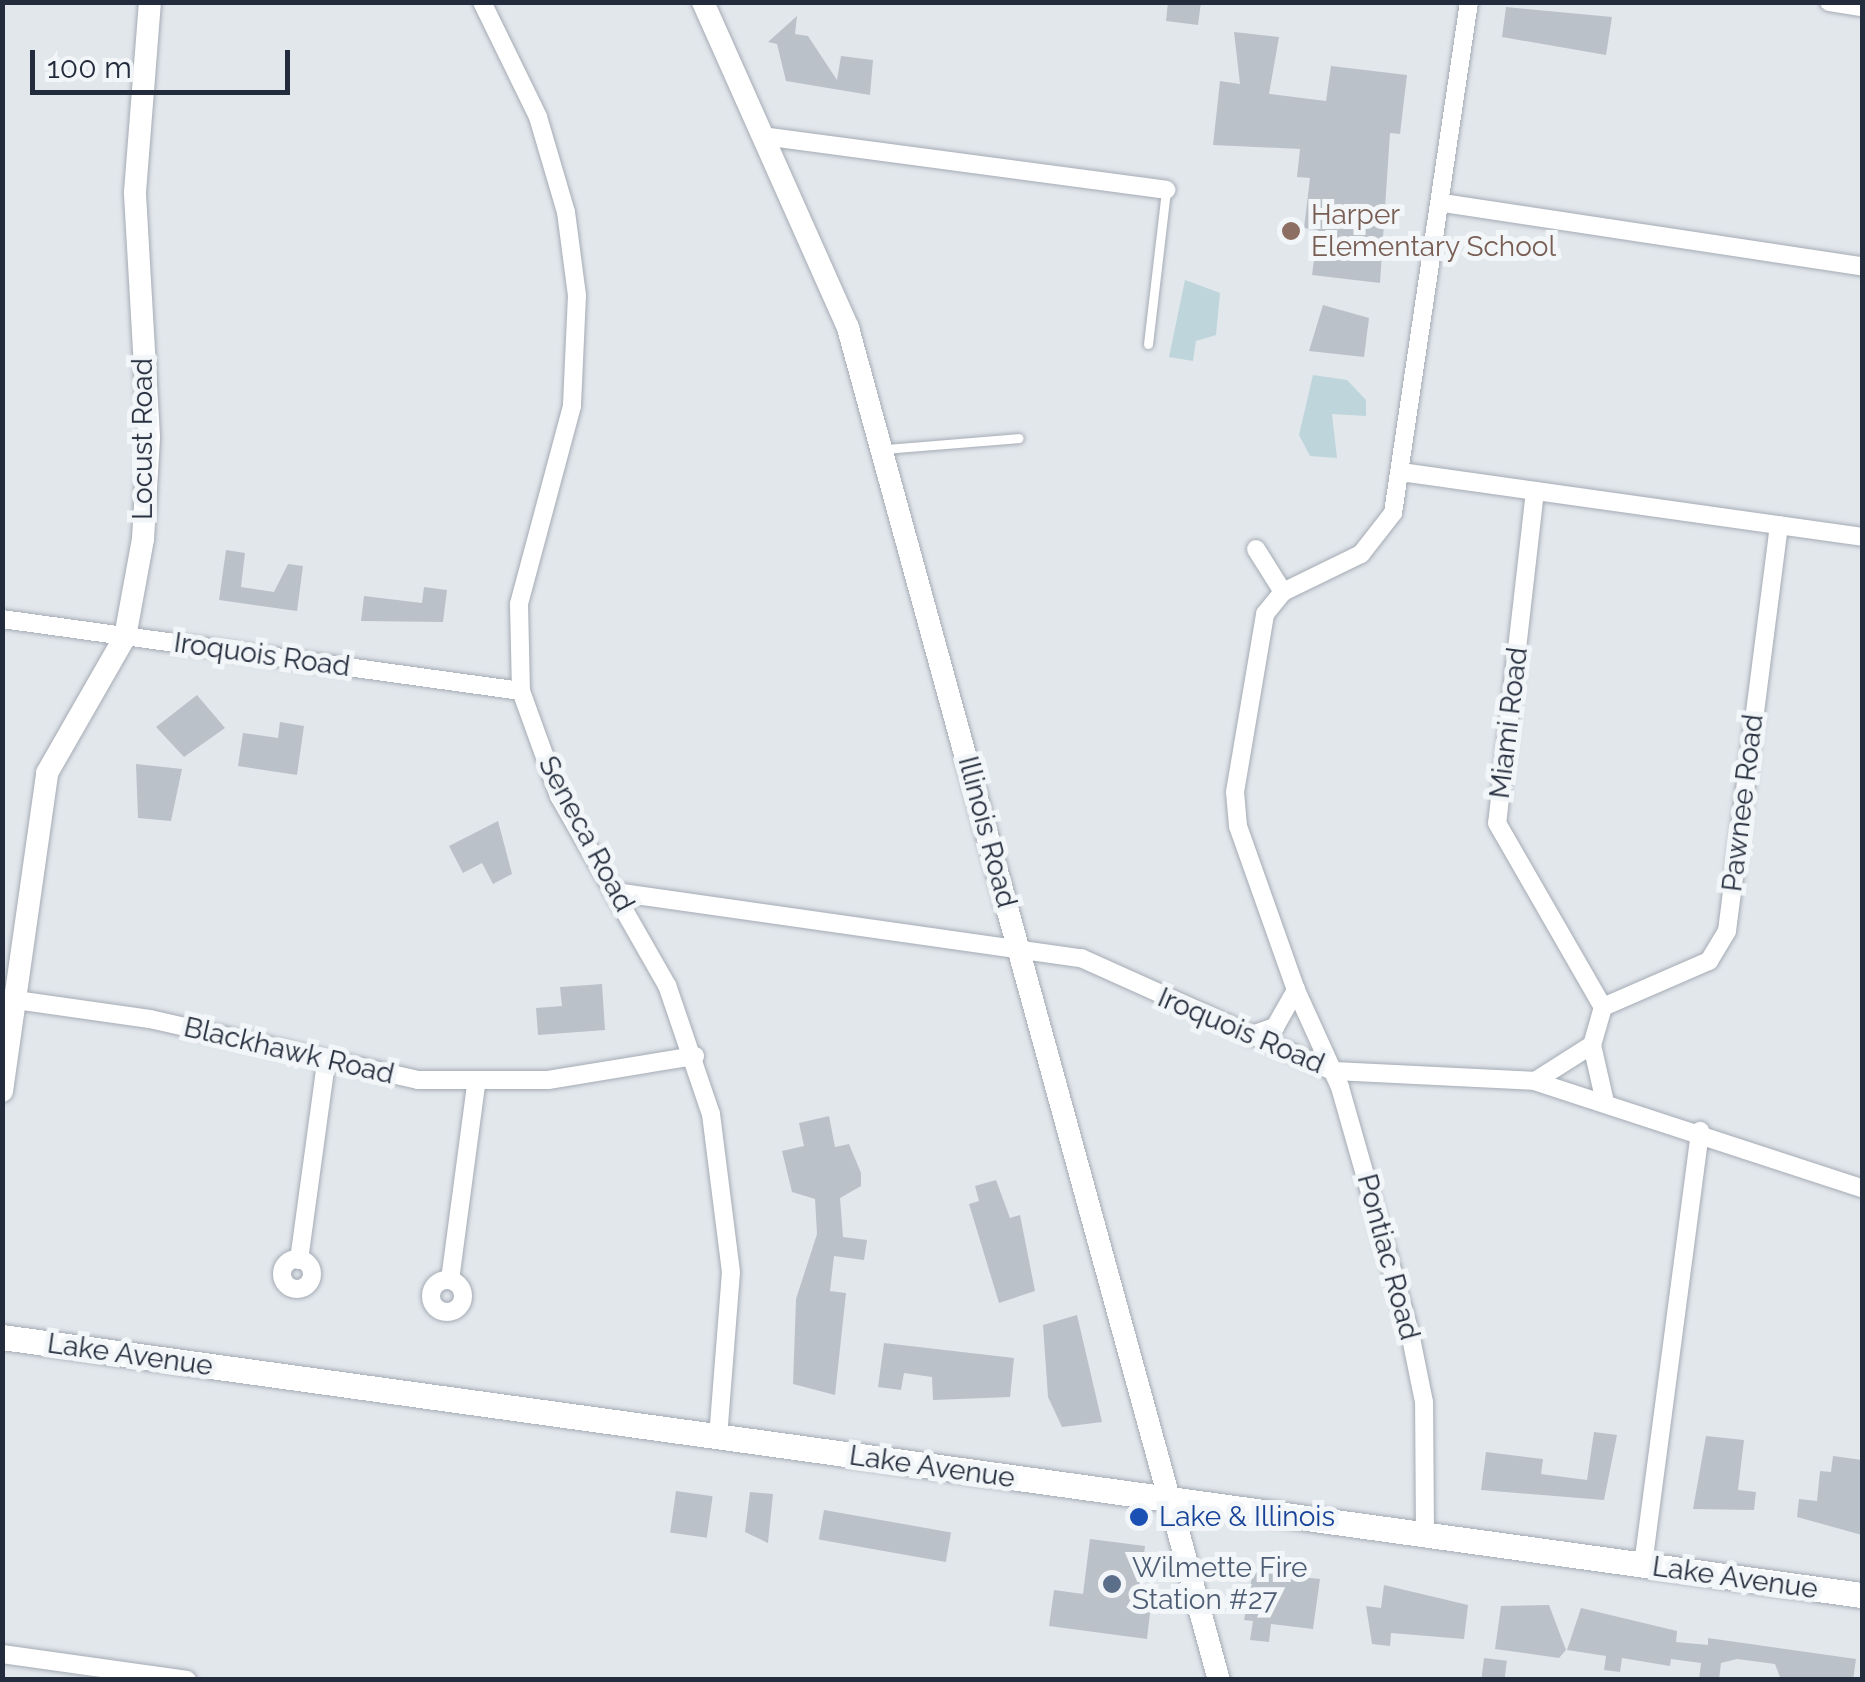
<!DOCTYPE html>
<html>
<head>
<meta charset="utf-8">
<style>
  body { margin:0 }
  #map { position:relative; width:1865px; height:1682px; overflow:hidden; background:#e2e7ec; font-family:Raleway,sans-serif }
  div>[style] { position:absolute }
  [style*='--x'] { left:calc(var(--x)*1px); top:calc(var(--y)*1px); width:calc(var(--w)*1px); rotate:calc(var(--a)*1deg) }
  .green>* { inset:0; background:#bdd5db }
  .building>* { inset:0; background:#bbc1c9; transform-origin:0 0 }
  .roads { filter:drop-shadow(0 0 2px #a5abb4) drop-shadow(0 0 2px #a5abb4) }
  .service>* { height:9px; margin:-4.5px; padding:0 4.5px; transform-origin:4.5px; border-radius:4.5px; background:#fff }
  .minor>* { height:18px; margin:-9px; padding:0 9px; transform-origin:9px; border-radius:9px; background:#fff }
  .minor>.ring { margin:-9px; padding:0; box-sizing:content-box; background:none; border:18px solid #fff; border-radius:50% }
  .tertiary>* { height:22px; margin:-11px; padding:0 11px; transform-origin:11px; border-radius:11px; background:#fff }
  .secondary>* { height:25px; margin:-12.5px; padding:0 12.5px; transform-origin:12.5px; border-radius:12.5px; background:#fff }
  .dots>* { width:28px; height:28px; translate:-50% -50%; box-sizing:border-box; border:5px solid #f3f6f8; border-radius:50% }
  span { translate:-50% -50%; white-space:nowrap; text-align:center; line-height:1.15; -webkit-text-stroke:10px #f3f6f8; paint-order:stroke }
  .education-label { font-size:28px; color:#785e54 }
  .left { translate:0 -50%; text-align:left }
  .street-label { font-size:28px; color:#232c3c }
  .transit-label { font-size:28px; color:#164399 }
  .service-label { font-size:28px; color:#4e5e75 }
  .frame { position:absolute; inset:0; border:5px solid #232c3c; pointer-events:none }
  .scale { position:absolute; left:30px; top:50px; width:260px; height:45px; box-sizing:border-box; border:5px solid #232c3c; border-top:0; padding-left:12px; font-size:30px; line-height:35px; white-space:nowrap; color:#232c3c; -webkit-text-stroke:8px #f3f6f8; paint-order:stroke }
</style>
</head>
<body>
<div id="map">
  <div class="green">
    <i style="clip-path:polygon(1185px 280px,1220px 293px,1216px 335px,1196px 341px,1193px 361px,1169px 357px)"></i>
    <i style="clip-path:polygon(1313px 375px,1347px 380px,1366px 400px,1366px 416px,1332px 414px,1337px 458px,1310px 456px,1299px 435px)"></i>
  </div>
  <div class="building">
    <i style="clip-path:polygon(1168px 2px,1201px 2px,1198px 25px,1166px 21px)"></i>
    <i style="clip-path:polygon(1506px 7px,1612px 17px,1606px 55px,1502px 37px)"></i>
    <i style="clip-path:polygon(797px 16px,795px 34px,808px 36px,837px 80px,841px 56px,873px 60px,870px 95px,786px 81px,777px 44px,768px 42px)"></i>
    <i style="clip-path:polygon(1234px 32px,1279px 37px,1269px 94px,1326px 101px,1331px 66px,1407px 75px,1400px 134px,1390px 133px,1380px 283px,1312px 275px,1318px 230px,1304px 228px,1310px 178px,1297px 177px,1300px 149px,1213px 145px,1220px 81px,1240px 84px)"></i>
    <i style="clip-path:polygon(1323px 305px,1369px 318px,1364px 357px,1309px 351px)"></i>
    <i style="clip-path:polygon(226px 550px,245px 553px,241px 587px,274px 592px,288px 564px,303px 566px,297px 611px,219px 600px)"></i>
    <i style="clip-path:polygon(424px 587px,447px 590px,443px 622px,361px 621px,364px 596px,422px 603px)"></i>
    <i style="clip-path:polygon(197px 695px,225px 728px,184px 757px,156px 727px)"></i>
    <i style="clip-path:polygon(280px 722px,304px 726px,297px 775px,238px 766px,243px 733px,278px 738px)"></i>
    <i style="clip-path:polygon(136px 764px,182px 769px,171px 821px,138px 818px)"></i>
    <i style="clip-path:polygon(498px 821px,512px 874px,493px 884px,482px 863px,463px 873px,449px 846px)"></i>
    <i style="clip-path:polygon(602px 984px,605px 1030px,538px 1035px,536px 1008px,562px 1006px,560px 987px)"></i>
    <i style="clip-path:polygon(829px 1116px,835px 1147px,849px 1144px,861px 1173px,861px 1186px,840px 1198px,843px 1237px,867px 1240px,864px 1260px,834px 1256px,830px 1291px,846px 1293px,835px 1395px,793px 1384px,796px 1299px,817px 1234px,815px 1199px,792px 1192px,782px 1151px,804px 1146px,799px 1123px)"></i>
    <i style="clip-path:polygon(996px 1180px,1010px 1218px,1020px 1215px,1035px 1291px,999px 1303px,969px 1204px,979px 1201px,975px 1186px)"></i>
    <i style="clip-path:polygon(1077px 1315px,1102px 1422px,1062px 1427px,1048px 1397px,1043px 1325px)"></i>
    <i style="clip-path:polygon(884px 1343px,1014px 1358px,1010px 1397px,933px 1400px,932px 1377px,904px 1373px,901px 1390px,878px 1387px)"></i>
    <i style="clip-path:polygon(1594px 1432px,1617px 1435px,1604px 1500px,1481px 1490px,1486px 1452px,1543px 1459px,1541px 1474px,1587px 1480px)"></i>
    <i style="clip-path:polygon(1706px 1436px,1744px 1440px,1738px 1490px,1756px 1492px,1754px 1510px,1693px 1509px)"></i>
    <i style="clip-path:polygon(1833px 1456px,1862px 1460px,1862px 1535px,1797px 1517px,1799px 1499px,1817px 1501px,1820px 1471px,1831px 1472px)"></i>
    <i style="left:676px;top:1491px;width:37px;height:42px;rotate:8deg"></i>
    <i style="clip-path:polygon(750px 1492px,773px 1494px,768px 1543px,745px 1532px)"></i>
    <i style="left:824px;top:1510px;width:129px;height:30px;rotate:10deg"></i>
    <i style="clip-path:polygon(1090px 1539px,1145px 1546px,1138px 1602px,1151px 1604px,1147px 1639px,1049px 1626px,1054px 1590px,1083px 1594px)"></i>
    <i style="clip-path:polygon(1253px 1572px,1320px 1579px,1313px 1629px,1271px 1624px,1269px 1642px,1250px 1640px,1253px 1621px,1244px 1620px)"></i>
    <i style="clip-path:polygon(1384px 1585px,1468px 1605px,1464px 1639px,1391px 1633px,1390px 1646px,1372px 1644px,1366px 1606px,1381px 1608px)"></i>
    <i style="clip-path:polygon(1549px 1605px,1566px 1650px,1559px 1658px,1495px 1649px,1501px 1606px)"></i>
    <i style="clip-path:polygon(1581px 1608px,1677px 1631px,1676px 1642px,1708px 1645px,1708px 1638px,1856px 1659px,1853px 1680px,1781px 1680px,1775px 1664px,1737px 1659px,1721px 1663px,1719px 1680px,1699px 1680px,1701px 1663px,1671px 1659px,1670px 1666px,1622px 1658px,1620px 1672px,1604px 1670px,1606px 1656px,1567px 1650px)"></i>
    <i style="left:1484px;top:1658px;width:23px;height:19px;rotate:7deg"></i>
  </div>
  <div class="roads">
    <div class="service">
      <i style="--x:1148;--y:344;--w:155;--a:-83.3"></i>
      <i style="--x:885;--y:449;--w:134;--a:-4.7"></i>
    </div>
    <div class="minor">
      <i style="--x:482;--y:2;--w:128;--a:64"></i>
      <i style="--x:538;--y:117;--w:99;--a:73.6"></i>
      <i style="--x:566;--y:212;--w:84;--a:82.5"></i>
      <i style="--x:577;--y:295;--w:111;--a:92.6"></i>
      <i style="--x:572;--y:406;--w:205;--a:105"></i>
      <i style="--x:519;--y:604;--w:87;--a:88.7"></i>
      <i style="--x:521;--y:691;--w:112;--a:70.1"></i>
      <i style="--x:559;--y:796;--w:218;--a:60.3"></i>
      <i style="--x:667;--y:985;--w:136;--a:71.2"></i>
      <i style="--x:711;--y:1114;--w:159;--a:82.8"></i>
      <i style="--x:731;--y:1272;--w:166;--a:94.5"></i>
      <i style="--x:1829;--y:2;--w:33;--a:9"></i>
      <i style="--x:763;--y:136;--w:407;--a:7.6"></i>
      <i style="--x:1443;--y:203;--w:424;--a:8.6"></i>
      <i style="--x:1401;--y:472;--w:466;--a:8"></i>
      <i style="--x:1535;--y:491;--w:334;--a:96.5"></i>
      <i style="--x:1497;--y:823;--w:212;--a:60.1"></i>
      <i style="--x:1603;--y:1007;--w:40;--a:106"></i>
      <i style="--x:1592;--y:1045;--w:58;--a:77.2"></i>
      <i style="--x:1256;--y:549;--w:51;--a:57.9"></i>
      <i style="--x:2;--y:619;--w:524;--a:7.9"></i>
      <i style="--x:615;--y:892;--w:471;--a:8.1"></i>
      <i style="--x:1081;--y:958;--w:276;--a:24.2"></i>
      <i style="--x:1333;--y:1071;--w:201;--a:2.8"></i>
      <i style="--x:1534;--y:1081;--w:345;--a:18.1"></i>
      <i style="--x:2;--y:998;--w:149;--a:8.1"></i>
      <i style="--x:150;--y:1019;--w:275;--a:12.8"></i>
      <i style="--x:418;--y:1080;--w:130;--a:0"></i>
      <i style="--x:548;--y:1080;--w:149;--a:-9.3"></i>
      <i style="--x:1603;--y:1007;--w:116;--a:-23.5"></i>
      <i style="--x:1709;--y:961;--w:35;--a:-59"></i>
      <i style="--x:1727;--y:931;--w:409;--a:-82.7"></i>
      <i style="--x:1249;--y:1036;--w:28;--a:-19"></i>
      <i style="--x:1275;--y:1027;--w:43;--a:-60.4"></i>
      <i style="--x:1535;--y:1081;--w:67;--a:-32.3"></i>
      <i class="ring" style="left:282px;top:1259px;width:12px;height:12px"></i>
      <i style="--x:299;--y:1260;--w:198;--a:-82.2"></i>
      <i class="ring" style="left:431px;top:1280px;width:14px;height:14px"></i>
      <i style="--x:450;--y:1280;--w:198;--a:-82.4"></i>
      <i style="--x:1425;--y:1535;--w:133;--a:-90.4"></i>
      <i style="--x:1424;--y:1402;--w:70;--a:-101.5"></i>
      <i style="--x:1410;--y:1333;--w:256;--a:-105.9"></i>
      <i style="--x:1340;--y:1087;--w:107;--a:-114.4"></i>
      <i style="--x:1296;--y:990;--w:174;--a:-109.5"></i>
      <i style="--x:1238;--y:826;--w:34;--a:-95"></i>
      <i style="--x:1235;--y:792;--w:181;--a:-80.4"></i>
      <i style="--x:1265;--y:614;--w:28;--a:-51"></i>
      <i style="--x:1283;--y:592;--w:87;--a:-26"></i>
      <i style="--x:1361;--y:554;--w:52;--a:-52"></i>
      <i style="--x:1393;--y:513;--w:517;--a:-81.54"></i>
      <i style="--x:1643;--y:1565;--w:438;--a:-82.5"></i>
      <i style="--x:2;--y:1654;--w:187;--a:8"></i>
    </div>
    <div class="tertiary">
      <i style="--x:703;--y:2;--w:357;--a:66"></i>
      <i style="--x:848;--y:328;--w:1402;--a:74.66"></i>
      <i style="--x:2;--y:1091;--w:321;--a:-81.9"></i>
      <i style="--x:47;--y:773;--w:157;--a:-60.2"></i>
      <i style="--x:125;--y:637;--w:100;--a:-79.6"></i>
      <i style="--x:143;--y:539;--w:102;--a:-86.6"></i>
      <i style="--x:149;--y:437;--w:245;--a:-93.3"></i>
      <i style="--x:135;--y:192;--w:191;--a:-85.5"></i>
    </div>
    <div class="secondary">
      <i style="--x:2;--y:1337;--w:1878;--a:7.9"></i>
    </div>
  </div>
  <div class="dots">
    <i style="left:1291px;top:231px;background:#8d6e63"></i>
    <i style="left:1139px;top:1517px;background:#1a4fb4"></i>
    <i style="left:1112px;top:1584px;background:#5c6f8a"></i>
  </div>
  <div class="education-label">
    <span class="left" style="left:1311px;top:231px">Harper<br>Elementary School</span>
  </div>
  <div class="street-label">
    <span style="left:143px;top:439px;rotate:-90deg">Locust Road</span>
    <span style="left:262px;top:655px;rotate:8deg">Iroquois Road</span>
    <span style="left:1509px;top:723px;rotate:-83deg">Miami Road</span>
    <span style="left:1743px;top:803px;rotate:-83deg">Pawnee Road</span>
    <span style="left:987px;top:832px;rotate:75deg">Illinois Road</span>
    <span style="left:586px;top:834px;rotate:62deg">Seneca Road</span>
    <span style="left:1241px;top:1031px;rotate:23deg">Iroquois Road</span>
    <span style="left:289px;top:1051px;rotate:13deg">Blackhawk Road</span>
    <span style="left:1388px;top:1257px;rotate:75deg">Pontiac Road</span>
    <span style="left:130px;top:1355px;rotate:8deg">Lake Avenue</span>
    <span style="left:932px;top:1467px;rotate:8deg">Lake Avenue</span>
    <span style="left:1735px;top:1578px;rotate:8deg">Lake Avenue</span>
  </div>
  <div class="transit-label">
    <span class="left" style="left:1159px;top:1517px">Lake &amp; Illinois</span>
  </div>
  <div class="service-label">
    <span class="left" style="left:1132px;top:1584px">Wilmette Fire<br>Station #27</span>
  </div>
  <div class="frame"></div>
  <div class="scale">100 m</div>
</div>
</body>
</html>
